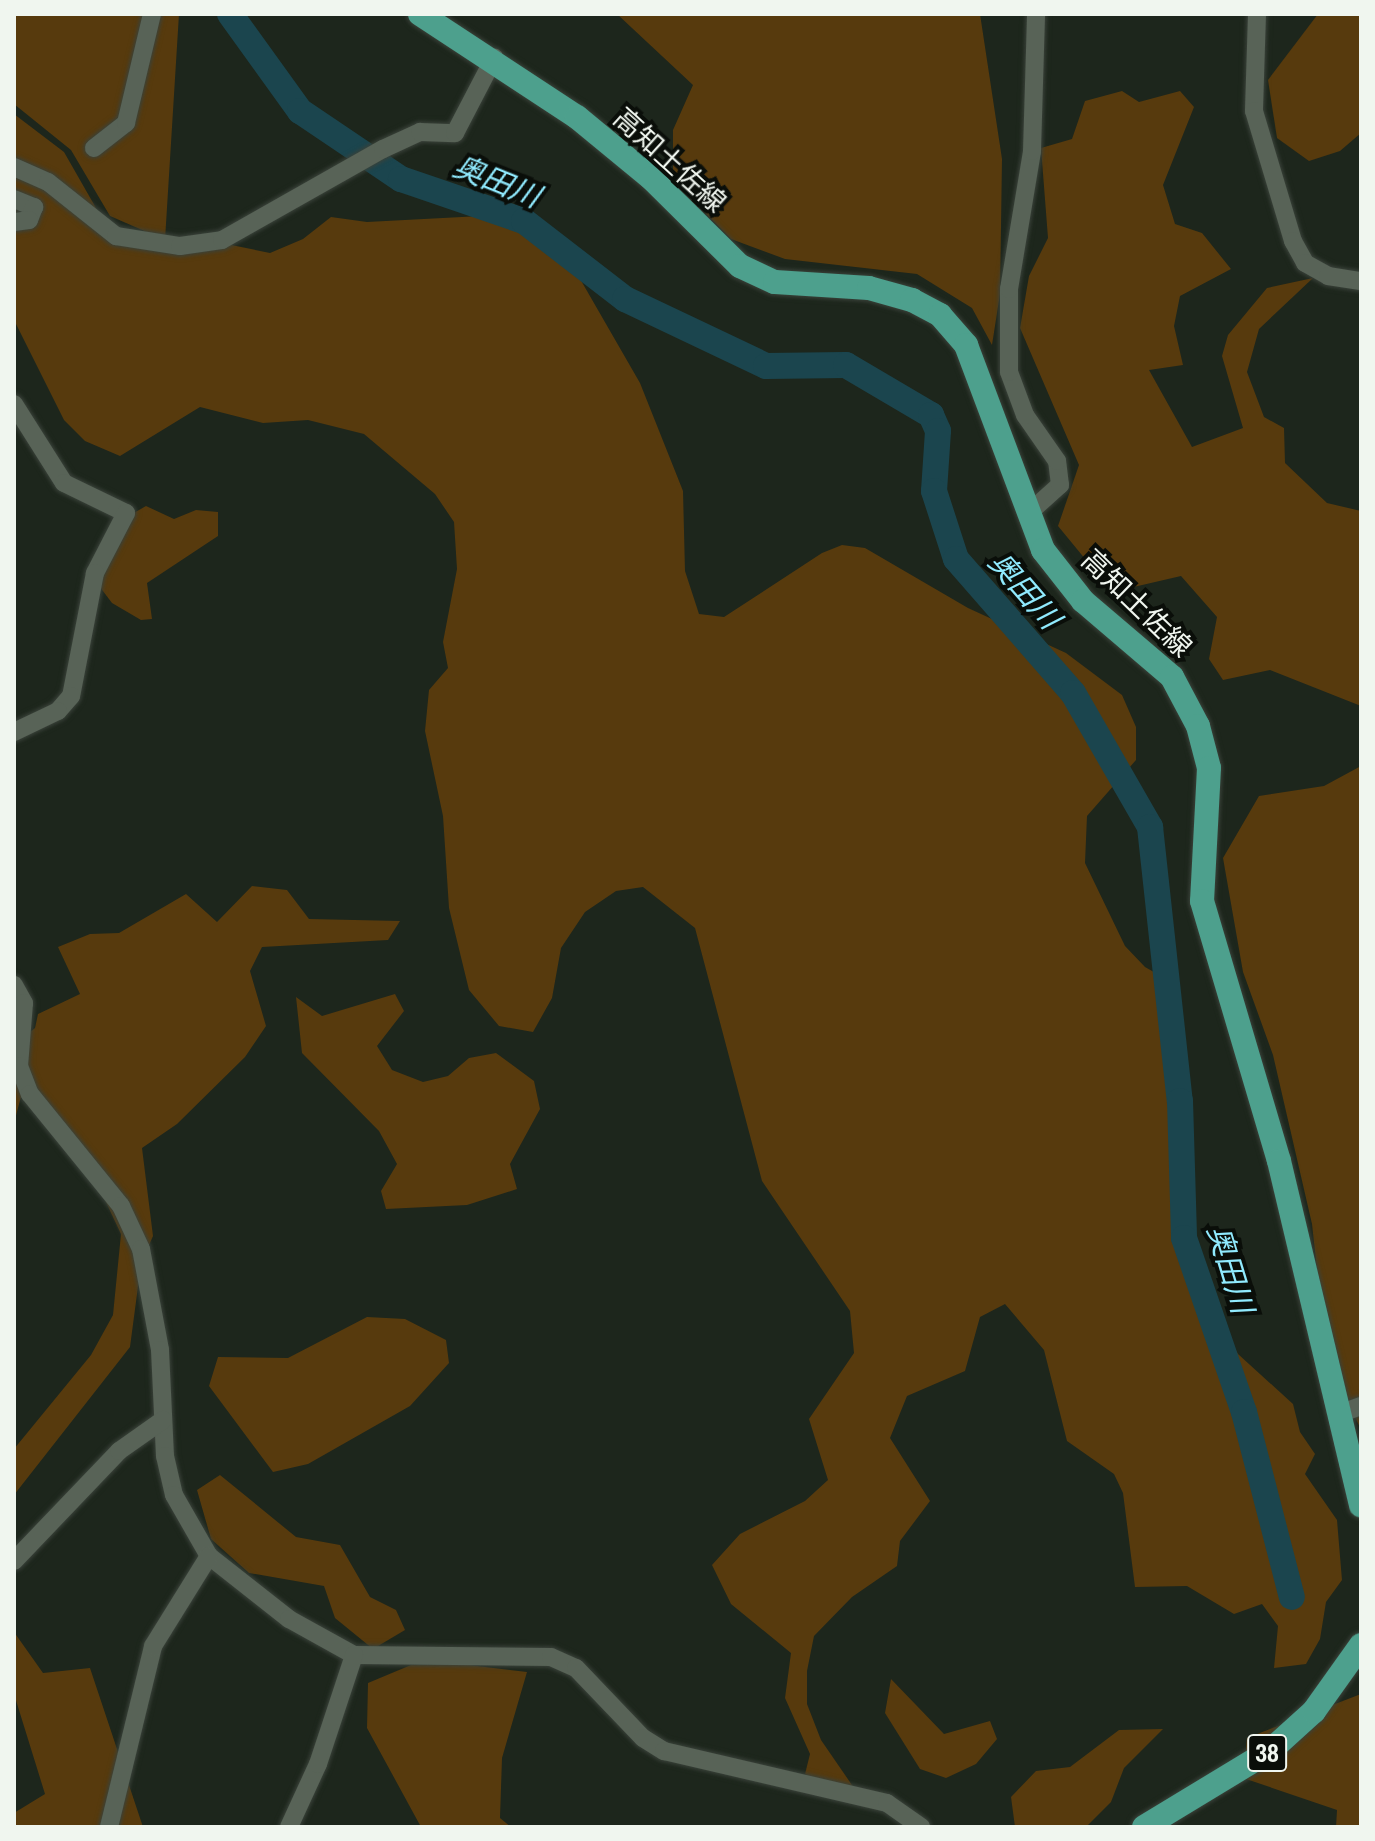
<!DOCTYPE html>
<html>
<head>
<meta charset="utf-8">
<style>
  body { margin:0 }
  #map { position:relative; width:1375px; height:1841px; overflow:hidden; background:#1d261c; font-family:"Archivo Narrow","Noto Sans JP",sans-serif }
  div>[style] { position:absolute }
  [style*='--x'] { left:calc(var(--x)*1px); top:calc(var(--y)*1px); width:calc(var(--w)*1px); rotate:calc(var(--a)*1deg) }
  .green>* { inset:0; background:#573a0d }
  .river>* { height:26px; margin:-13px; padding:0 13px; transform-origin:13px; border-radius:13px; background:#1b454e }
  .roads { filter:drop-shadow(0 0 2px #3a423a) drop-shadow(0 0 2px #3a423a) }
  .street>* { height:18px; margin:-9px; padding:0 9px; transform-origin:9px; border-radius:9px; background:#586357 }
  .primary>* { height:24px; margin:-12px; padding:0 12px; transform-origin:12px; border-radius:12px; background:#4da08d }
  span { translate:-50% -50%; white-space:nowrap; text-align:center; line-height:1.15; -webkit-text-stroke:8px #0a0e09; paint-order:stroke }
  .shield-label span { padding:2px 6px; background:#0a0e09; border:2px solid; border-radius:6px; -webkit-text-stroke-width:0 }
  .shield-label { font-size:26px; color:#f0f6ef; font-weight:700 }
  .street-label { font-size:28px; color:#f0f6ef }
  .water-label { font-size:30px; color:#90eafe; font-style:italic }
  .frame { position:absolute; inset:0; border:16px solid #f0f6ef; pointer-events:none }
</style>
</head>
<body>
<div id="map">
  <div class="green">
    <i style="clip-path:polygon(14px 14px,179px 14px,165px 240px,110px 216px,71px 150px,14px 104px)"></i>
    <i style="clip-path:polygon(617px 14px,980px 14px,1002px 159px,1000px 294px,992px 345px,972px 308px,917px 274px,785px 259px,731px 239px,673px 180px,673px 130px,693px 85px)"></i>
    <i style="clip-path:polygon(1318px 14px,1361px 14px,1361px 133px,1340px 151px,1309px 161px,1277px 138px,1268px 80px)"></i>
    <i style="clip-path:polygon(1122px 91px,1139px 102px,1180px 91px,1194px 107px,1163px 185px,1175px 224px,1202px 233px,1231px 269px,1180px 296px,1174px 326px,1183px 365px,1149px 370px,1192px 447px,1243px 428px,1222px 356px,1228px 335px,1267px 288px,1313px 278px,1259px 329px,1247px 372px,1264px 417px,1284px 428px,1285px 463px,1327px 503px,1361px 511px,1361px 706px,1270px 670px,1223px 680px,1209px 659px,1217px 617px,1181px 576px,1125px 589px,1095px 571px,1058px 526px,1079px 465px,1020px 328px,1029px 276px,1048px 238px,1041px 148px,1072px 139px,1085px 101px)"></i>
    <i style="clip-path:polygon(14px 114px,64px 152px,100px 215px,126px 243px,197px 238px,270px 253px,303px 239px,331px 217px,367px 222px,500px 215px,564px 251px,640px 383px,683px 491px,685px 571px,699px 614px,724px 617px,822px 553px,842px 545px,865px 548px,968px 608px,1066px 653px,1122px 695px,1136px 727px,1136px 760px,1087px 816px,1085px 863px,1125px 946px,1145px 967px,1175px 984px,1181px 1120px,1177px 1208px,1193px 1271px,1238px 1354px,1293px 1404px,1300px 1432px,1315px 1454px,1305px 1474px,1337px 1520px,1342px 1580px,1326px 1602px,1320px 1639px,1306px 1664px,1274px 1668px,1278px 1626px,1262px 1604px,1234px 1614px,1187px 1586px,1135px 1587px,1123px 1493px,1114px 1474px,1067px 1441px,1044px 1350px,1005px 1304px,980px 1317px,965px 1371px,907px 1396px,890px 1438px,930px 1501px,900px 1541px,897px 1566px,852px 1597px,814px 1636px,807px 1671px,807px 1704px,821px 1740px,854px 1788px,819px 1784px,805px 1774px,810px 1754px,785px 1698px,791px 1653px,731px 1604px,712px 1565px,740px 1534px,805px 1501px,828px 1480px,809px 1419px,854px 1353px,850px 1311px,762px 1181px,695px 928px,643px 887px,616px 891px,585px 912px,561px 948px,552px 998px,533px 1032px,499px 1026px,469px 990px,449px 908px,443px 816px,425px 731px,429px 690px,448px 668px,443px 642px,457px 569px,454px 522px,435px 494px,364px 434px,308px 420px,263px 423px,200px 407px,120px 456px,85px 441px,64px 420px,14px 320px)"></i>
    <i style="clip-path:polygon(146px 506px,174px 519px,196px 510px,218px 512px,218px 536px,147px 583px,152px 619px,141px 620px,112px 603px,93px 578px,125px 518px)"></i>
    <i style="clip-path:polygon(1361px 766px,1361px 1430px,1326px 1353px,1312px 1224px,1273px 1055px,1243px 972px,1223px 858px,1259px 796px,1324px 786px)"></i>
    <i style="clip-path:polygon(252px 886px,287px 890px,309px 919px,400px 921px,388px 940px,262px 947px,250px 971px,266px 1026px,245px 1057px,177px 1124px,142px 1148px,153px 1236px,141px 1264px,130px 1347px,14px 1495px,14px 1449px,91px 1355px,113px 1315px,121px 1234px,89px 1166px,22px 1093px,14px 1123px,14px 1045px,35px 1028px,38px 1014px,80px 994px,58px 947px,90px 934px,119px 933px,186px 894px,217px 922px)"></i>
    <i style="clip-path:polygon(395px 994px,404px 1011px,377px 1046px,392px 1070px,423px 1082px,448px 1076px,469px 1058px,496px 1053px,534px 1081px,540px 1109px,510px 1164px,517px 1189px,467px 1205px,386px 1209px,381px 1191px,397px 1164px,379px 1131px,302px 1053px,296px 997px,322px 1016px)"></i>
    <i style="clip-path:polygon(367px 1317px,405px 1319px,446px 1340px,449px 1363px,410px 1406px,308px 1464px,273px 1472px,209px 1386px,218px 1357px,288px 1358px)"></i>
    <i style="clip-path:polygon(220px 1475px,296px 1537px,340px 1545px,370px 1597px,396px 1610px,405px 1630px,373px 1649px,335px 1618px,324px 1586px,249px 1573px,211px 1539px,197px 1490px)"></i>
    <i style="clip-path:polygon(14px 1632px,43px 1673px,90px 1668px,143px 1827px,14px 1827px,14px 1813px,45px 1794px,14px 1694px)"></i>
    <i style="clip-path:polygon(461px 1664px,527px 1672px,502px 1758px,500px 1818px,511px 1827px,421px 1827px,367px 1728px,368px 1683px,411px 1665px)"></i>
    <i style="clip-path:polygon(891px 1679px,944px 1734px,990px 1721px,997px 1739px,976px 1764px,946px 1778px,920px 1769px,885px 1713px)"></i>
    <i style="clip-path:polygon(1361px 1694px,1361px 1827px,1336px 1827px,1337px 1810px,1243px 1778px,1247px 1738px)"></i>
    <i style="clip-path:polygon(1163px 1729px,1124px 1768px,1111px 1802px,1086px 1827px,1015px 1827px,1011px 1797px,1036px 1771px,1070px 1767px,1119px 1730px)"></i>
  </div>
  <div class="river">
    <i style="--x:230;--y:14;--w:120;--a:54.2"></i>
    <i style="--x:300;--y:111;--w:122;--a:34"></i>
    <i style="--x:401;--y:179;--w:130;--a:18.9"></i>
    <i style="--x:524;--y:221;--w:128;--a:37.7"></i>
    <i style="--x:625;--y:299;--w:156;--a:25.4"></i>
    <i style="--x:766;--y:366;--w:80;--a:-0.7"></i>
    <i style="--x:846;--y:365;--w:99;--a:30.5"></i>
    <i style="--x:931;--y:415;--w:17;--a:66"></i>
    <i style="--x:938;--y:431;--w:60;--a:93.8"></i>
    <i style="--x:934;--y:491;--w:71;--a:72.1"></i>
    <i style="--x:956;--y:559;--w:178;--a:48.9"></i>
    <i style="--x:1073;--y:693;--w:155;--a:60.1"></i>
    <i style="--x:1150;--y:827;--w:276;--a:83.8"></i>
    <i style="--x:1180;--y:1101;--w:137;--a:88.3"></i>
    <i style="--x:1184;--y:1238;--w:184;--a:71"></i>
    <i style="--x:1244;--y:1412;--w:191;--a:75.5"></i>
  </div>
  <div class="roads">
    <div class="street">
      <i style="--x:1257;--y:14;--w:97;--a:91.8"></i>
      <i style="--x:1254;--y:111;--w:136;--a:73.3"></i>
      <i style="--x:1293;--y:241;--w:25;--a:61"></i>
      <i style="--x:1305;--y:263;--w:26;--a:29"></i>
      <i style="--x:1328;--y:276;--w:33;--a:9"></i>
      <i style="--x:94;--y:148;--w:41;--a:-38"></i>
      <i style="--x:126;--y:123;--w:112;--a:-76.6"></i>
      <i style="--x:14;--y:167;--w:37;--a:24"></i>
      <i style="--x:48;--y:182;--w:87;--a:38.5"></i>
      <i style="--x:116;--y:236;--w:65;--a:8.9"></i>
      <i style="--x:180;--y:246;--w:42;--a:-8.1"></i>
      <i style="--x:222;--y:240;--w:185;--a:-29.5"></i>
      <i style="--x:383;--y:149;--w:41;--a:-24.7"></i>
      <i style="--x:420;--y:132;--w:35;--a:2"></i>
      <i style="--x:455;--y:133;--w:85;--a:-62.5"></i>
      <i style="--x:14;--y:199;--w:22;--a:22"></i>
      <i style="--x:34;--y:207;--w:14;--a:111"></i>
      <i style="--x:29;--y:220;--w:15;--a:172"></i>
      <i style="--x:14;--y:404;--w:93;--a:57.7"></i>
      <i style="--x:64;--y:483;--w:69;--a:25.8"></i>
      <i style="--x:126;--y:513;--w:68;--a:117.3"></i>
      <i style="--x:95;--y:573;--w:125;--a:101"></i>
      <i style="--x:71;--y:696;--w:20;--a:131"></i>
      <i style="--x:58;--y:711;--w:49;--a:154.5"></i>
      <i style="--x:1031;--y:511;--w:39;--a:-42"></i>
      <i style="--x:1060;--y:485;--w:24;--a:-97"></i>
      <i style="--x:1057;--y:461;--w:56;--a:-124.8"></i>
      <i style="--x:1025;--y:415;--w:46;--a:-110.4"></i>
      <i style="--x:1009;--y:372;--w:83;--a:-90"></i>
      <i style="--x:1009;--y:289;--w:140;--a:-80.5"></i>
      <i style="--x:1032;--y:151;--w:137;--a:-88.3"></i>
      <i style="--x:14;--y:985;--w:21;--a:61"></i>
      <i style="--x:24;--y:1003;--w:63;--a:94.5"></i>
      <i style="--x:19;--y:1066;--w:30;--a:69"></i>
      <i style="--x:30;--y:1094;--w:144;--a:50.9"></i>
      <i style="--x:121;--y:1206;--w:47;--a:65.1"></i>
      <i style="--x:141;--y:1249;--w:103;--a:79.3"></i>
      <i style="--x:160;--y:1350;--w:106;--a:87.3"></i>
      <i style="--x:165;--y:1456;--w:40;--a:77"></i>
      <i style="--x:174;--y:1495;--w:70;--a:60.2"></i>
      <i style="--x:209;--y:1556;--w:102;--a:38.2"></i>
      <i style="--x:289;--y:1619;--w:74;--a:29"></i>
      <i style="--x:354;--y:1655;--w:197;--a:0.6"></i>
      <i style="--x:551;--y:1657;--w:27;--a:24"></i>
      <i style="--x:576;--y:1668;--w:97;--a:46.3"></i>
      <i style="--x:643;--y:1738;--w:25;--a:32"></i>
      <i style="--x:664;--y:1751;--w:229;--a:13.1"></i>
      <i style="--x:887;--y:1803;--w:42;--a:35.2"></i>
      <i style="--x:1339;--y:1414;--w:23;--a:-20"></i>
      <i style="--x:14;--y:1561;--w:152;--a:-46.3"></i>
      <i style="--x:119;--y:1451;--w:54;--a:-35.2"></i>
      <i style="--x:109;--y:1827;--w:186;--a:-76.3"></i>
      <i style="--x:153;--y:1646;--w:106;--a:-58.1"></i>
      <i style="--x:289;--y:1827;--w:69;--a:-65.3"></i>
      <i style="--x:318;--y:1764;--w:115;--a:-71.7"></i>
    </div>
    <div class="primary">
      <i style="--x:420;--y:14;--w:188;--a:33.3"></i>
      <i style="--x:577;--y:117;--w:96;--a:39.5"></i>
      <i style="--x:651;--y:178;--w:125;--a:44.7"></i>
      <i style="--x:740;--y:266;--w:38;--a:25"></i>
      <i style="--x:775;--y:282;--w:94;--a:3.7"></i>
      <i style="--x:869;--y:288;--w:45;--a:15.6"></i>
      <i style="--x:912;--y:300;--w:32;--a:28"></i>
      <i style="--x:940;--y:315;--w:40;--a:49"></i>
      <i style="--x:966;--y:345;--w:219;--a:69.4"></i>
      <i style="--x:1043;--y:550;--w:65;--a:51.9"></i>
      <i style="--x:1083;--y:601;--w:117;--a:40.5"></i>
      <i style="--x:1172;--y:677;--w:55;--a:62"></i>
      <i style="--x:1198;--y:726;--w:43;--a:75.3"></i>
      <i style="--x:1209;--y:768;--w:133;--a:93"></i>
      <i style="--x:1202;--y:901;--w:271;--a:73.5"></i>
      <i style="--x:1279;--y:1161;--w:354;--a:76.6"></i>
      <i style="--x:1144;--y:1827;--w:149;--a:-31.2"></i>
      <i style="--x:1271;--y:1750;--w:58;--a:-42.2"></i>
      <i style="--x:1314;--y:1711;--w:81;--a:-54.5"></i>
    </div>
  </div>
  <div class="shield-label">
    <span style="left:1267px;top:1753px">38</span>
  </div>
  <div class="street-label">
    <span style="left:670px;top:160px;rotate:42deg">高知土佐線</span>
    <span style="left:1137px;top:603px;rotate:44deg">高知土佐線</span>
  </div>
  <div class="water-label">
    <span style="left:497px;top:181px;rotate:22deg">奥田川</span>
    <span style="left:1025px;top:590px;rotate:49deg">奥田川</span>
    <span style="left:1231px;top:1269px;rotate:73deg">奥田川</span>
  </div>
  <div class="frame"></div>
</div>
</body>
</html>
